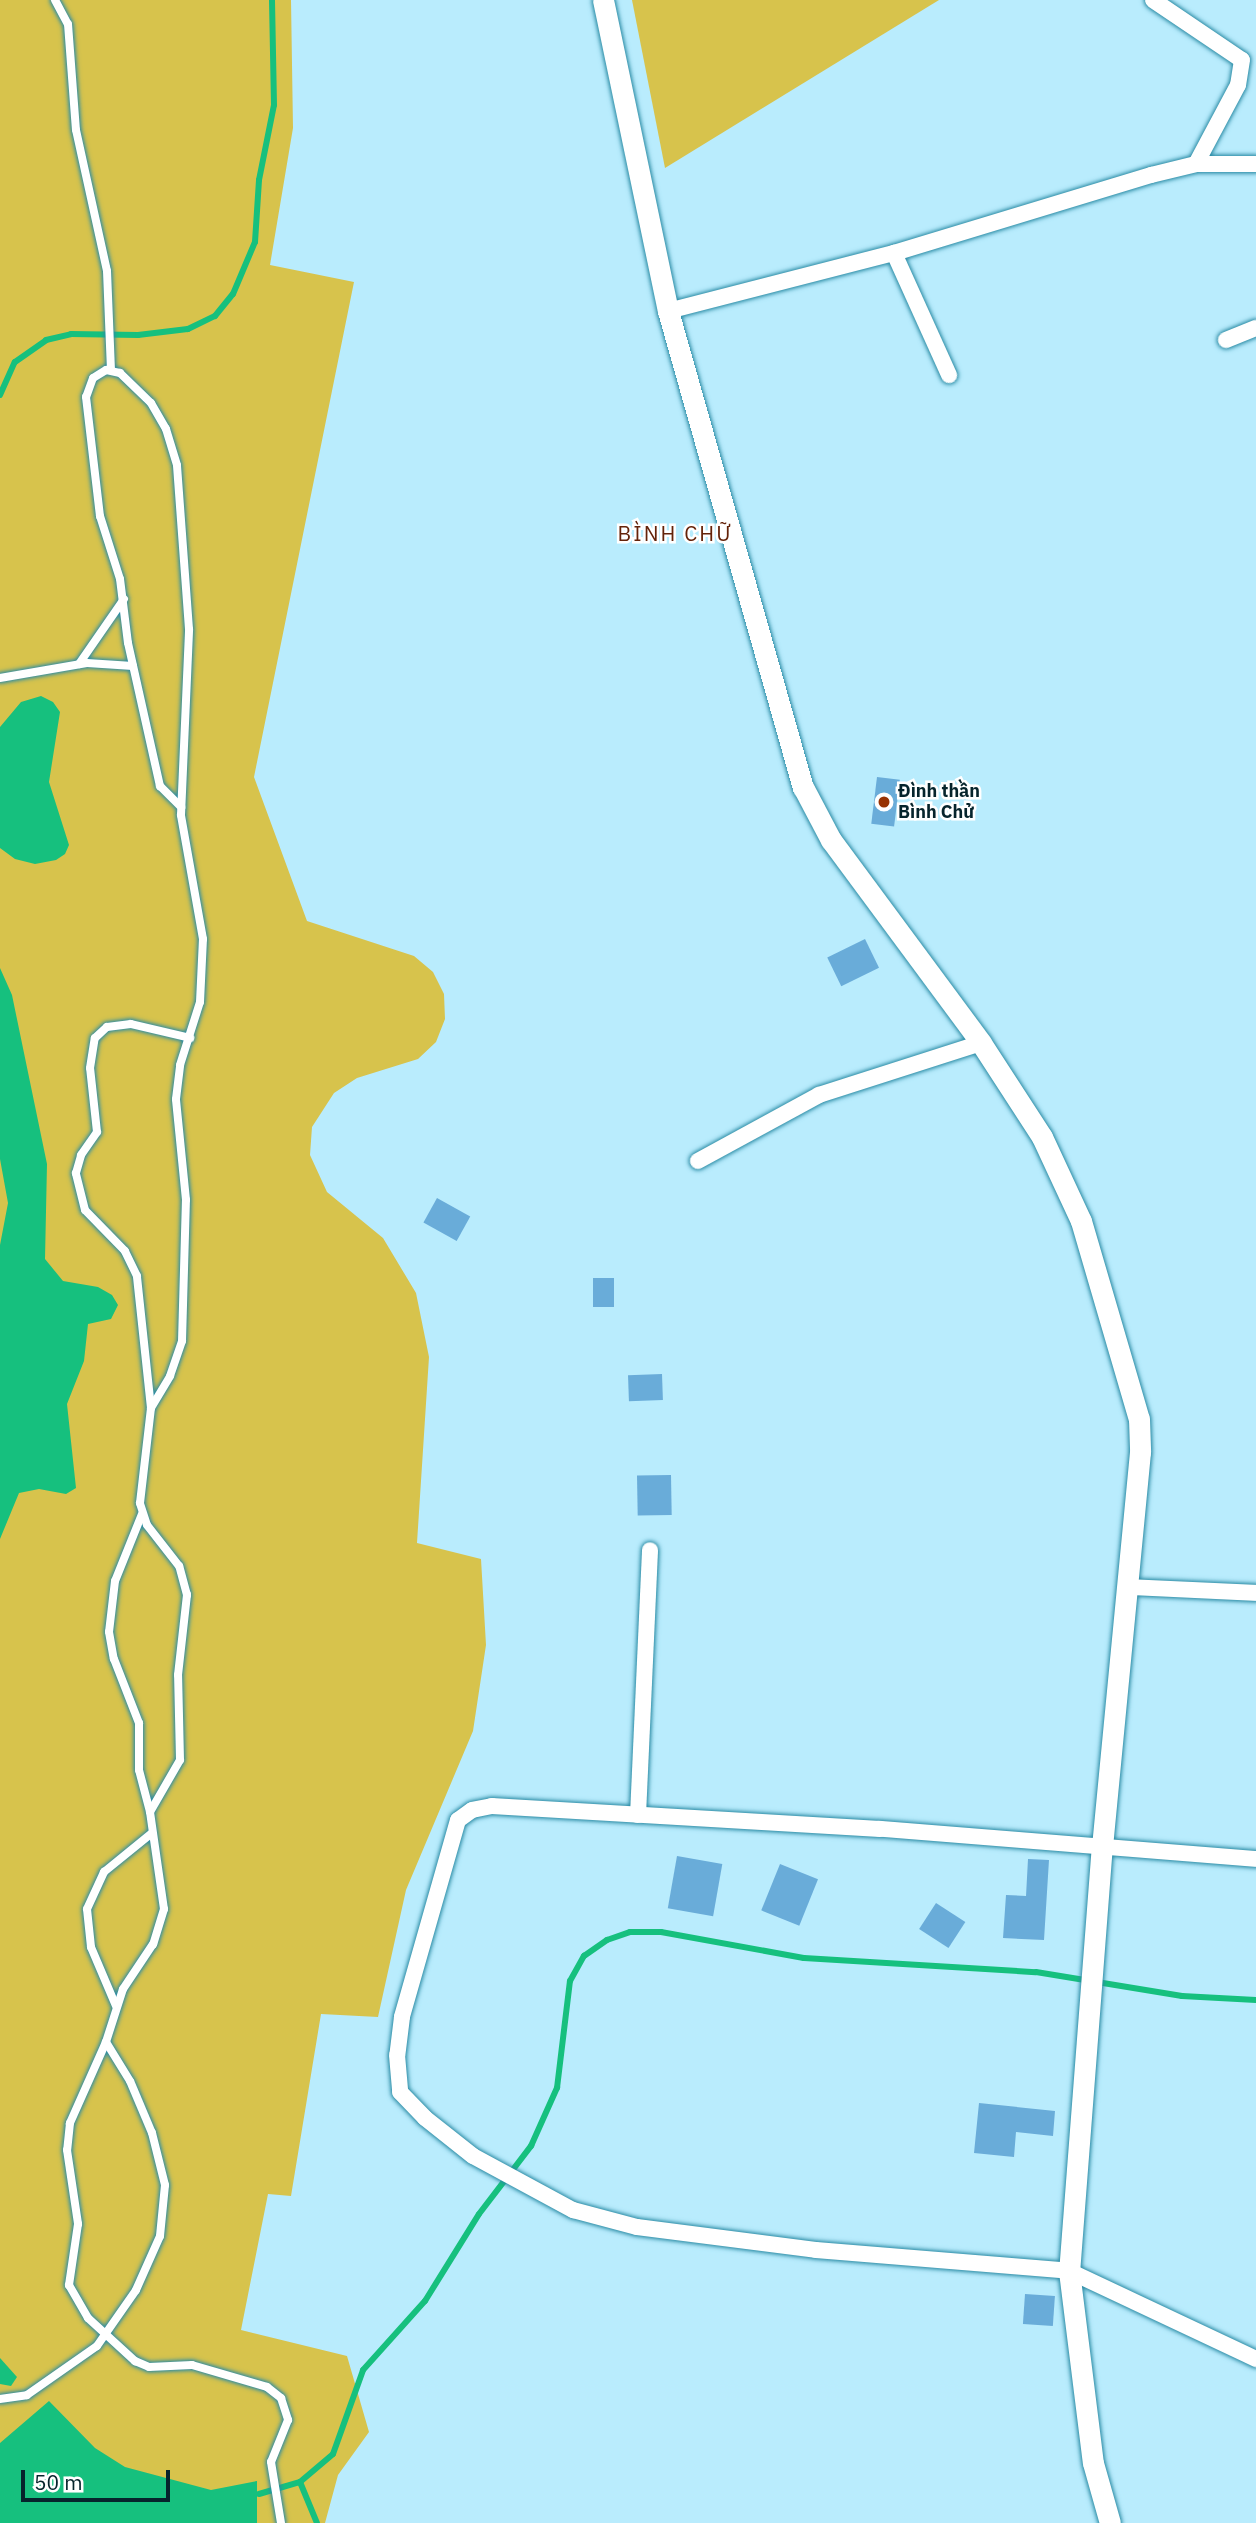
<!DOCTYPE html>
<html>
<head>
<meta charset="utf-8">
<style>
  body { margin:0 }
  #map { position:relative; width:1256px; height:2523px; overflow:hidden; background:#b9ecfd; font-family:"IBM Plex Sans",sans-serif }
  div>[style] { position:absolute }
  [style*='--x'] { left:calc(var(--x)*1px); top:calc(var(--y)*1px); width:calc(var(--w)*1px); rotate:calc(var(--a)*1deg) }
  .green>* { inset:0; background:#d7c34c }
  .water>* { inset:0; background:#16c07e }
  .stream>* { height:6px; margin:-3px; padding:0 3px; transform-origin:3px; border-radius:3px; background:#16c07e }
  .building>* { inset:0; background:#69acd9; transform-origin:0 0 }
  .roads { filter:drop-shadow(0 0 2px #2a8ba5) drop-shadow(0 0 2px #2a8ba5) }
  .service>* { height:8px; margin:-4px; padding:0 4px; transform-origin:4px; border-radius:4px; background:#fff }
  .minor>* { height:16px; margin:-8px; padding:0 8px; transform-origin:8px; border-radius:8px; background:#fff }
  .tertiary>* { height:21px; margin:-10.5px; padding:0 10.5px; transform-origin:10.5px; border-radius:10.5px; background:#fff }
  .dots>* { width:19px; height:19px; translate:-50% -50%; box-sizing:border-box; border:4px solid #fff; border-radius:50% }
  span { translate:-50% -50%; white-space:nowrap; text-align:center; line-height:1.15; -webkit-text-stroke:5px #fff; paint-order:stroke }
  .poi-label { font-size:18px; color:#06242c; font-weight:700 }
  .left { translate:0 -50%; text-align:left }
  .quarter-label { font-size:21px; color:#64230a; letter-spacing:2px }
  .scale { position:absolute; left:21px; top:2470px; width:149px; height:32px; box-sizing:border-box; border:4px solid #06242c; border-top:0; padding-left:9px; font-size:21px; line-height:24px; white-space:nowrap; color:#06242c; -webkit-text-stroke:5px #fff; paint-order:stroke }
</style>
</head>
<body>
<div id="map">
  <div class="green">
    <i style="clip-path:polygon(0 0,291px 0,293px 128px,270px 265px,354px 282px,254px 777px,307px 921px,414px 956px,433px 972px,444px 994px,445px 1019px,436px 1042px,418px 1059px,357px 1078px,334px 1093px,312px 1127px,310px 1155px,327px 1192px,383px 1238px,416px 1293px,429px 1357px,417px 1543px,481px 1559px,486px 1645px,473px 1731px,406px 1890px,378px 2017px,321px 2014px,291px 2196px,268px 2194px,241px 2330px,347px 2356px,369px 2432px,338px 2475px,325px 2523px,0 2523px)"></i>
    <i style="clip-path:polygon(632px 0,939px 0,665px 168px)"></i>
  </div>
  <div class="water">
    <i style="clip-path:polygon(41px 696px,53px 702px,60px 712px,49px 782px,69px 845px,65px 854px,56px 860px,35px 864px,15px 859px,0 848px,0 727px,21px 702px)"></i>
    <i style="clip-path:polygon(0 968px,12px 995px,47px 1164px,45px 1259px,63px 1281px,98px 1287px,112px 1295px,118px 1305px,111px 1319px,88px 1324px,84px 1361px,67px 1404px,76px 1488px,66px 1494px,39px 1489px,19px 1493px,0 1539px,0 1245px,8px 1203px,0 1159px)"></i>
    <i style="clip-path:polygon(0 2358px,17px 2377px,11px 2386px,0 2384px)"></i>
    <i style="clip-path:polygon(49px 2401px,95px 2448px,125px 2467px,211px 2490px,257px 2481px,257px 2523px,0 2523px,0 2443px)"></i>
  </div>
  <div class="stream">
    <i style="--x:0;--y:395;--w:36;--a:-66"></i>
    <i style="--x:15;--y:362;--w:38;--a:-35"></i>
    <i style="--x:46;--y:340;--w:26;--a:-13"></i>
    <i style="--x:71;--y:334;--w:67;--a:0.9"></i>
    <i style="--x:138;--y:335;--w:50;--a:-6.8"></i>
    <i style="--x:188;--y:329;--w:30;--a:-26"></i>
    <i style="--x:215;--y:316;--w:28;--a:-51"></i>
    <i style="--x:233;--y:294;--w:56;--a:-67.1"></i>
    <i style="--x:255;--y:242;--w:62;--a:-86.3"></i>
    <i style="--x:259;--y:180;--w:76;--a:-78.7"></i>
    <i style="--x:274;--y:105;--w:105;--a:-91.1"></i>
    <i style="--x:300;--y:2482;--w:44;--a:67.5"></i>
    <i style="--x:259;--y:2494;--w:43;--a:-16.3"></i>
    <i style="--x:300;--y:2482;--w:43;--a:-40.3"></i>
    <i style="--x:333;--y:2454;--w:89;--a:-70.3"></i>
    <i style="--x:363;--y:2370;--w:93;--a:-48.1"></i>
    <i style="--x:425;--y:2301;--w:102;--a:-58.2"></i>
    <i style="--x:479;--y:2214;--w:86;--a:-52.6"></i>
    <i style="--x:531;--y:2146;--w:64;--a:-65.9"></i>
    <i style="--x:557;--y:2088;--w:108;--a:-83.1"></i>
    <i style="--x:570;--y:1981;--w:29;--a:-61"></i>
    <i style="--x:584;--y:1956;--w:28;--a:-35"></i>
    <i style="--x:607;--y:1940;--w:24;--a:-19"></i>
    <i style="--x:630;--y:1932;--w:31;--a:0"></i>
    <i style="--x:661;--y:1932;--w:145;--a:10.3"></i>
    <i style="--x:804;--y:1958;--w:232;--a:3.5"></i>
    <i style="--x:1036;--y:1972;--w:148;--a:9.3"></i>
    <i style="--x:1182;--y:1996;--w:74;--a:3.1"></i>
  </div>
  <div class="building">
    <i style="left:877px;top:777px;width:23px;height:47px;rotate:7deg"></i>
    <i style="left:865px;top:939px;width:32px;height:42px;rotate:64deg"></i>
    <i style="left:437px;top:1198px;width:38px;height:28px;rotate:29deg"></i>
    <i style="left:593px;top:1278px;width:21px;height:29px"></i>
    <i style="left:662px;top:1374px;width:26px;height:34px;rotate:88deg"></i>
    <i style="left:671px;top:1475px;width:40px;height:34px;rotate:89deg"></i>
    <i style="left:677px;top:1856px;width:46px;height:53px;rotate:10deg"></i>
    <i style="clip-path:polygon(1028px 1859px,1049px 1860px,1044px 1940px,1003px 1938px,1006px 1895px,1026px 1896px)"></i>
    <i style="left:780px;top:1864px;width:41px;height:50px;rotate:22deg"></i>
    <i style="left:936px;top:1903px;width:35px;height:31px;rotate:33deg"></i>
    <i style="clip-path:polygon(979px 2103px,1055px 2111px,1053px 2136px,1016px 2132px,1014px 2157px,974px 2153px)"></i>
    <i style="left:1025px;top:2294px;width:30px;height:30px;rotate:4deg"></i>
  </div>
  <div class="roads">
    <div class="service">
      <i style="--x:55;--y:0;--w:27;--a:62"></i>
      <i style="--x:68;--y:24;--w:106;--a:85.7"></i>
      <i style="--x:76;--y:130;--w:144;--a:77.6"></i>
      <i style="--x:107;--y:271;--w:99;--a:87.7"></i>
      <i style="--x:79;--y:664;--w:79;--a:-55.3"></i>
      <i style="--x:0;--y:678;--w:88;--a:-9.8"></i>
      <i style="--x:87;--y:663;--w:46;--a:3.7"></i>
      <i style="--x:151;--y:1408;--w:37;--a:-59"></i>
      <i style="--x:170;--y:1376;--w:37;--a:-71"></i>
      <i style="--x:182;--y:1341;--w:141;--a:-88.4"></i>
      <i style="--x:186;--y:1200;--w:101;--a:-95.7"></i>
      <i style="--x:176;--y:1099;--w:34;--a:-83"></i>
      <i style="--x:180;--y:1065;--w:66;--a:-72.4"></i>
      <i style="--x:200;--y:1002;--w:63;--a:-87.3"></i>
      <i style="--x:203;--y:939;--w:126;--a:-100.1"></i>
      <i style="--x:181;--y:815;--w:186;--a:-87.5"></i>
      <i style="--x:189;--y:629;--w:164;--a:-94.2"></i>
      <i style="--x:177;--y:465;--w:38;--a:-107"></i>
      <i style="--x:166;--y:429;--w:30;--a:-120"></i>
      <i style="--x:151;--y:403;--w:43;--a:-135.9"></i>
      <i style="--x:120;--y:373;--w:14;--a:-168"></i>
      <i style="--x:106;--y:370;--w:15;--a:148"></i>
      <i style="--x:93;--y:378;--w:20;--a:110"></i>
      <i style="--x:86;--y:397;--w:120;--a:83.3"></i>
      <i style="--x:100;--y:516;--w:66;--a:72.4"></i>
      <i style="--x:120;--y:579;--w:64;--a:82.9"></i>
      <i style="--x:128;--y:643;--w:147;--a:77.4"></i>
      <i style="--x:160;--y:786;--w:30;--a:45"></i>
      <i style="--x:142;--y:1514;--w:72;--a:111.9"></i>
      <i style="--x:115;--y:1581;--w:51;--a:96.7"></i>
      <i style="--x:109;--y:1632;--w:27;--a:80"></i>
      <i style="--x:114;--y:1659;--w:69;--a:68.7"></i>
      <i style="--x:139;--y:1723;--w:47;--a:90"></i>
      <i style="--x:139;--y:1770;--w:43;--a:75.3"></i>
      <i style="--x:150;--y:1812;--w:98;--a:81.8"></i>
      <i style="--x:164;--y:1909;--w:37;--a:107"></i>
      <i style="--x:153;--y:1944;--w:54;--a:123.7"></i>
      <i style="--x:123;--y:1989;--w:56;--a:107.8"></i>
      <i style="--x:106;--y:2042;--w:89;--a:114"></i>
      <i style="--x:70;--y:2123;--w:27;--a:96"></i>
      <i style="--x:67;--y:2150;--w:75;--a:81.5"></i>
      <i style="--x:78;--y:2224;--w:62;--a:98.4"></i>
      <i style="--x:69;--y:2285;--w:38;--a:60"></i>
      <i style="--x:88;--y:2318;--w:64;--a:42.5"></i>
      <i style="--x:135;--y:2361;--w:15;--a:23"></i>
      <i style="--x:149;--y:2367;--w:43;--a:-2.7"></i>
      <i style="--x:192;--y:2365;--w:78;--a:16.3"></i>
      <i style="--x:267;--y:2387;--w:18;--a:38"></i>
      <i style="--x:281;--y:2398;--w:23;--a:72"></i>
      <i style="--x:288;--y:2420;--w:45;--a:112"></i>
      <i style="--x:271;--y:2462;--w:62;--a:80.7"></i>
      <i style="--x:150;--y:1812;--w:60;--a:-60"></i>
      <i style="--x:180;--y:1760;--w:85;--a:-91.3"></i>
      <i style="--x:178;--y:1675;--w:81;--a:-83.6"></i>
      <i style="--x:187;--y:1595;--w:30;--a:-105"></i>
      <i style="--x:179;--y:1566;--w:52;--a:-128"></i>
      <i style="--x:147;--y:1525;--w:23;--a:-108"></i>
      <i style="--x:140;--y:1503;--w:96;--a:-83.4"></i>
      <i style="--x:151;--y:1408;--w:133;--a:-96.1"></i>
      <i style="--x:137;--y:1276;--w:28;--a:-116"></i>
      <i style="--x:125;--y:1251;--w:57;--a:-134.3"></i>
      <i style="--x:85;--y:1210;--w:38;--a:-104"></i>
      <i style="--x:76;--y:1173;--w:19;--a:-74"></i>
      <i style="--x:81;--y:1155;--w:28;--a:-55"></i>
      <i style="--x:97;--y:1132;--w:64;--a:-96.2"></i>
      <i style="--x:90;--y:1068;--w:30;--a:-81"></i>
      <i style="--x:95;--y:1038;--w:16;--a:-43"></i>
      <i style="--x:107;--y:1027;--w:24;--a:-7"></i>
      <i style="--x:131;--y:1024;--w:61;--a:13.3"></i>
      <i style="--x:116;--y:2006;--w:64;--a:-113"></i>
      <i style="--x:91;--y:1947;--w:38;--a:-96"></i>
      <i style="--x:87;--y:1909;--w:41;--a:-65.3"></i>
      <i style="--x:104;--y:1872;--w:62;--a:-39.1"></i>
      <i style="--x:0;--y:2399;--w:27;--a:-8"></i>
      <i style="--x:27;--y:2395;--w:85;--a:-35"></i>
      <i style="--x:97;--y:2346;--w:68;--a:-55.1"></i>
      <i style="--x:136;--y:2290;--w:59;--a:-66"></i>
      <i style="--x:160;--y:2236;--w:51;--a:-84.4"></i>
      <i style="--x:165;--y:2185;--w:54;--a:-104"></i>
      <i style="--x:152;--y:2133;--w:56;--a:-112.9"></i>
      <i style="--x:130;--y:2081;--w:46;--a:-121.6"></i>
    </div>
    <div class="minor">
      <i style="--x:1153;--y:0;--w:107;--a:34"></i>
      <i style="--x:1242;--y:60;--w:25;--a:99"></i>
      <i style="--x:1238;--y:85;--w:89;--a:118"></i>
      <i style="--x:894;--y:253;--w:134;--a:65.7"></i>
      <i style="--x:668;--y:311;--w:233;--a:-14.4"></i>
      <i style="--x:894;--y:253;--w:269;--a:-16.9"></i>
      <i style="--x:1151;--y:175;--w:46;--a:-13.7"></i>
      <i style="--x:1196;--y:164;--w:60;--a:0"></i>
      <i style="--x:1226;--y:340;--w:32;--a:-22"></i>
      <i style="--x:698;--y:1161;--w:138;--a:-28.6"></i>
      <i style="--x:819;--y:1095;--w:170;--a:-17.8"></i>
      <i style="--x:1129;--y:1587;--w:127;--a:2.7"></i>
      <i style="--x:638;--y:1815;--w:265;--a:-87.4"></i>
      <i style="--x:1256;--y:1859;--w:377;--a:-175.4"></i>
      <i style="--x:880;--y:1829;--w:389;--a:-176.6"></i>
      <i style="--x:492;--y:1806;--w:20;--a:169"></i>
      <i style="--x:472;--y:1810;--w:17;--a:144"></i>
      <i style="--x:458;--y:1820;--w:205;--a:105.9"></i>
      <i style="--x:402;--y:2017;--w:38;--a:97"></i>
      <i style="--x:397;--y:2055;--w:37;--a:85"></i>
      <i style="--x:400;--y:2092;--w:36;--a:46"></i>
      <i style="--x:425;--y:2118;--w:61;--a:38.4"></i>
      <i style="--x:473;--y:2156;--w:114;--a:28.4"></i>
      <i style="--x:573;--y:2210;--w:66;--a:14.9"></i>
      <i style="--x:637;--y:2227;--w:180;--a:7.3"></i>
      <i style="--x:816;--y:2250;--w:254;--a:4.7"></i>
      <i style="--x:1069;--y:2271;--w:207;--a:25.2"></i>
    </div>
    <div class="tertiary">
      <i style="--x:603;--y:0;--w:318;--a:78.2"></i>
      <i style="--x:668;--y:311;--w:495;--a:74.2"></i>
      <i style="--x:803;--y:787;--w:60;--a:62.2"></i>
      <i style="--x:831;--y:840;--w:252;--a:53.5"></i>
      <i style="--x:981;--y:1043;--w:112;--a:57"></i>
      <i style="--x:1042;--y:1137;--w:93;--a:65.1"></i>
      <i style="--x:1081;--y:1221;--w:206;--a:73.7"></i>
      <i style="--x:1139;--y:1419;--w:33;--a:88"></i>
      <i style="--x:1140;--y:1452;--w:394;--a:95.5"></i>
      <i style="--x:1102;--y:1844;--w:428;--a:94.4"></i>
      <i style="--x:1069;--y:2271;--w:193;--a:82.9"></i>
      <i style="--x:1093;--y:2463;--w:62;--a:74.2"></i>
    </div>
  </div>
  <div class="dots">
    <i style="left:884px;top:802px;background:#973203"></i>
  </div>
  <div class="poi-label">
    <span class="left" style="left:898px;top:802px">Đình thần<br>Bình Chử</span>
  </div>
  <div class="quarter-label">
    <span style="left:675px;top:533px">BÌNH CHỮ</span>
  </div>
  <div class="scale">50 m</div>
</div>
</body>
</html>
